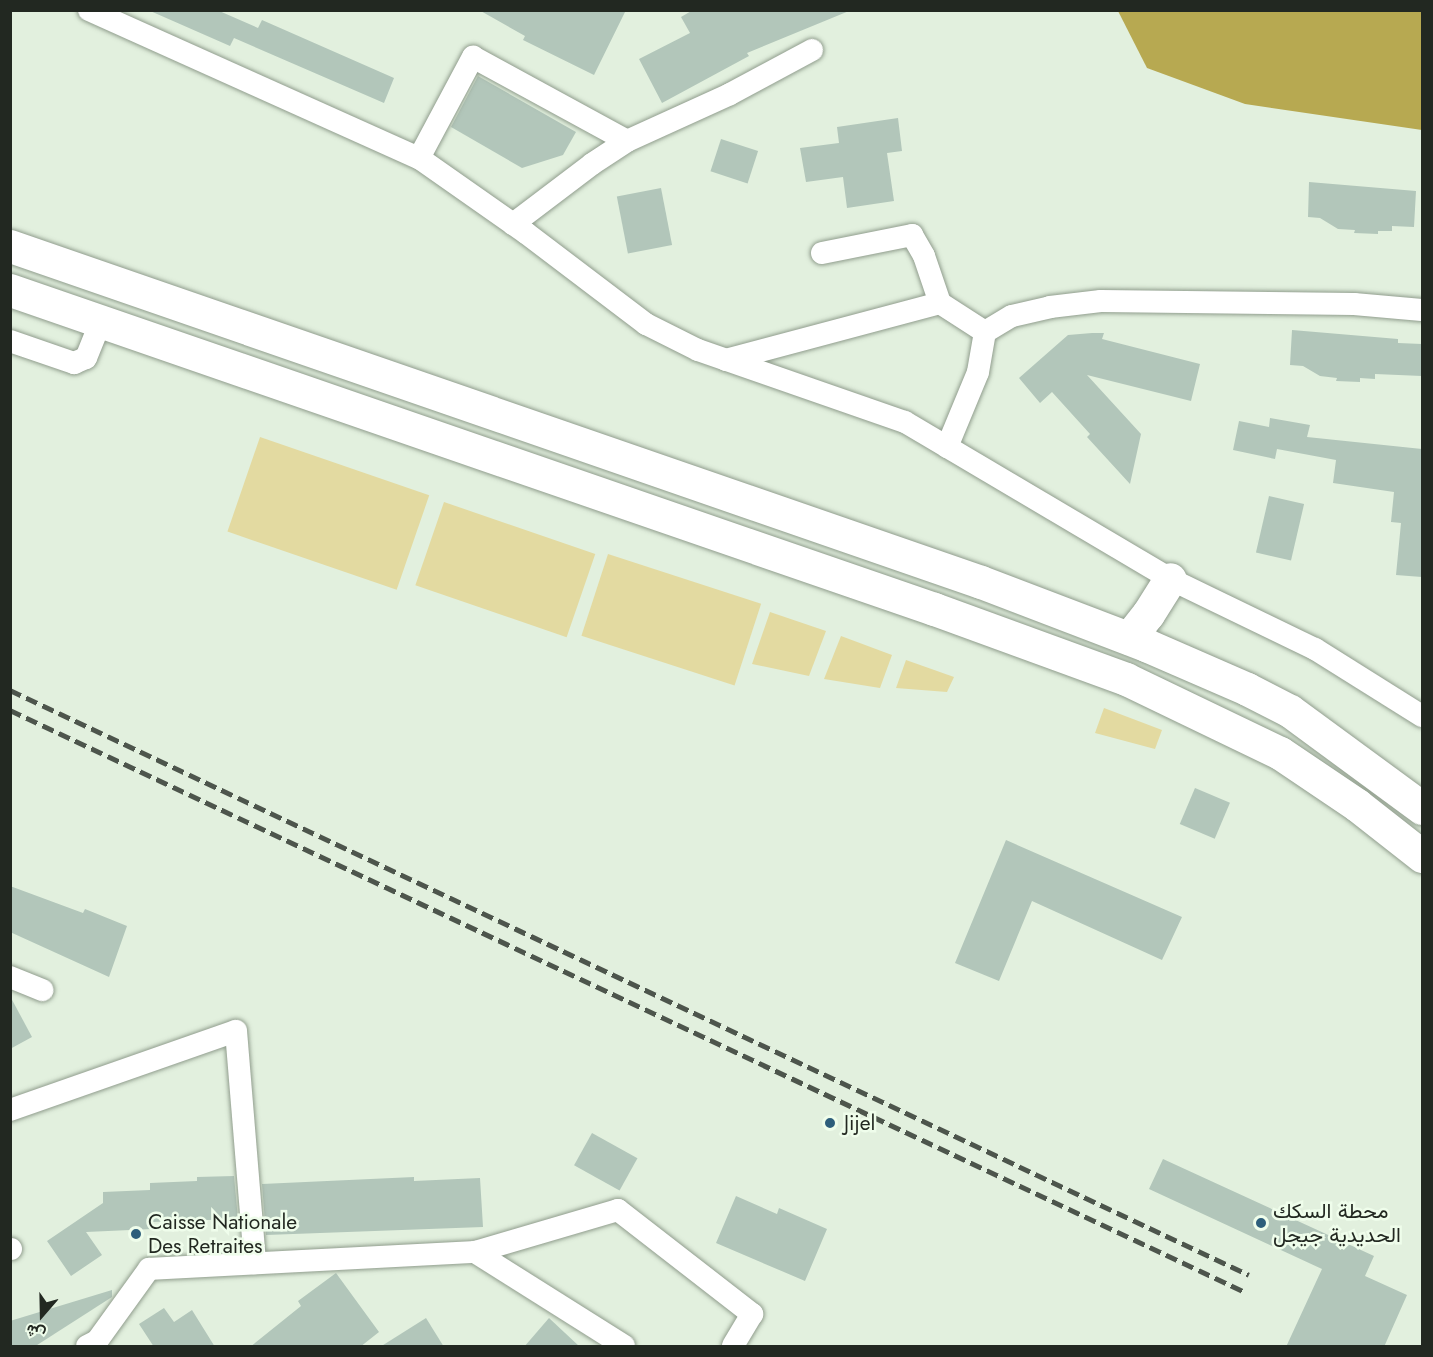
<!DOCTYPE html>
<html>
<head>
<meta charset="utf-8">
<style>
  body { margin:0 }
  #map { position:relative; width:1433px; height:1357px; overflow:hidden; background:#e2f0de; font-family:Jost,Vazirmatn,sans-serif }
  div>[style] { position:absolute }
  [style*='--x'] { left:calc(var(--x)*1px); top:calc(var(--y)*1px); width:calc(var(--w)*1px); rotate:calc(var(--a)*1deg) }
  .green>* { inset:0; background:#e3daa1; transform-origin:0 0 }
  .forest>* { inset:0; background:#b7a951 }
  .building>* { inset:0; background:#b2c6ba; transform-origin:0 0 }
  .roads { filter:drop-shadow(0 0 2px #909d8d) drop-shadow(0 0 2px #909d8d) }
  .street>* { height:22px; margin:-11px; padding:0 11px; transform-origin:11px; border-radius:11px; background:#fff }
  .highway>* { height:33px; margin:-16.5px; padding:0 16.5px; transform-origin:16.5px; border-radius:16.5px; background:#fff }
  .rail>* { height:4.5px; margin-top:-2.25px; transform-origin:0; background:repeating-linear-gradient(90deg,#4d554c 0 12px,transparent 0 18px) }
  .dots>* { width:16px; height:16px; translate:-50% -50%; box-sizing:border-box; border:3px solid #effdeb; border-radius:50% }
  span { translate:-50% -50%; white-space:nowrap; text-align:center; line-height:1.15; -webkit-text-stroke:5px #effdeb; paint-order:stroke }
  .poi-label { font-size:21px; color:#222821 }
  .left { translate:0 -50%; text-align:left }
  .frame { position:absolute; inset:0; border:12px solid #222821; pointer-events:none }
  .north { position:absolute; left:12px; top:1285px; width:60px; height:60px; -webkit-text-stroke:4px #effdeb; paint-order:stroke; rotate:200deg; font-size:16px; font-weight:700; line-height:24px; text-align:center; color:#222821 }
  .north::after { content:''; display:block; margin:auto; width:21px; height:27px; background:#222821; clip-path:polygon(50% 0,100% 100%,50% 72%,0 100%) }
</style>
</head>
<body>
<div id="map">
  <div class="green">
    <i style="left:260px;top:437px;width:179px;height:100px;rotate:19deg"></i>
    <i style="left:444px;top:502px;width:160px;height:88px;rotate:19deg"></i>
    <i style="left:608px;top:554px;width:161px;height:86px;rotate:18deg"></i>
    <i style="clip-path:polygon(770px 612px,826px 631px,809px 676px,752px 664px)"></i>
    <i style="clip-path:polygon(841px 636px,892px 655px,880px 688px,824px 679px)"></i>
    <i style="clip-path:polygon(906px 660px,954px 677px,947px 692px,896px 688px)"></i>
    <i style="clip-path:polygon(1104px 708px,1162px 730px,1155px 749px,1095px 733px)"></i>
  </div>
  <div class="forest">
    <i style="clip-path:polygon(1118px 11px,1422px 11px,1422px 130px,1245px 104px,1147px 68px)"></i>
  </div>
  <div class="building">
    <i style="clip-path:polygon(148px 10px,217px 10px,258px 28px,262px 20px,394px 78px,384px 103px,234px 38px,230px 46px)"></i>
    <i style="clip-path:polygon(479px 10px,626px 10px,594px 75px,523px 40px,525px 36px)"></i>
    <i style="clip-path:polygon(693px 10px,849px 10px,849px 11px,747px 53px,749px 56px,662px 103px,639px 59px,690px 33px,681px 17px)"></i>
    <i style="clip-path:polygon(478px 76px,576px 132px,563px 155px,522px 168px,451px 127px)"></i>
    <i style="clip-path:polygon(898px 118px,902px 151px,887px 153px,894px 201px,847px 208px,843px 177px,806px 182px,800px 148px,839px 143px,837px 127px)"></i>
    <i style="left:721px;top:139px;width:39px;height:34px;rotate:18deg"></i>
    <i style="clip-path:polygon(1309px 182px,1416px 191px,1414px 227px,1392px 226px,1392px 231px,1378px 231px,1378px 234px,1354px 233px,1355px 230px,1338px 229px,1320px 218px,1308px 217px)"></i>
    <i style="left:661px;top:188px;width:58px;height:45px;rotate:79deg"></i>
    <i style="clip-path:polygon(1292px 330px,1398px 339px,1398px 343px,1422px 344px,1422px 376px,1375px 374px,1375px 379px,1360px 378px,1360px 382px,1336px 381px,1337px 378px,1320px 376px,1303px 366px,1290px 365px)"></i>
    <i style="clip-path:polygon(1092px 333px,1104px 333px,1102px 339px,1200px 364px,1191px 401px,1087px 375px,1141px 434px,1130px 484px,1087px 437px,1090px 434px,1052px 392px,1040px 403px,1019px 378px,1068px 335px)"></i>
    <i style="clip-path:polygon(1270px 418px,1310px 425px,1307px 437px,1422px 449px,1422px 577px,1396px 575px,1401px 523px,1391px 522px,1394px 492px,1333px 483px,1336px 460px,1277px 449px,1275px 459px,1233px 450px,1239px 421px,1269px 427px)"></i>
    <i style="left:1269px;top:496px;width:36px;height:58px;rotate:13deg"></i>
    <i style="left:1195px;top:788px;width:38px;height:39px;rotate:23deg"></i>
    <i style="clip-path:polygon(1006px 840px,1182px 917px,1162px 960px,1032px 901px,999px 981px,955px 963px)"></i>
    <i style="clip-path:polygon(10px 886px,83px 913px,85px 909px,127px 926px,109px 977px,10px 932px)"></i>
    <i style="clip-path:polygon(10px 996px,32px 1037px,10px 1049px)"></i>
    <i style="left:592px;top:1133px;width:52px;height:37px;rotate:29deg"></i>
    <i style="clip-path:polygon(1163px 1159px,1374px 1256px,1365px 1276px,1407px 1295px,1384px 1347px,1286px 1347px,1322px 1269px,1149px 1189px)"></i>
    <i style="clip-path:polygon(234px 1176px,238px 1219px,152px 1222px,152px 1229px,86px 1232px,102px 1255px,71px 1276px,47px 1241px,103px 1203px,103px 1192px,150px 1190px,150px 1183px,197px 1181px,197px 1177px)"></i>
    <i style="clip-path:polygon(414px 1177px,414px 1181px,480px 1178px,483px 1227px,266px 1235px,262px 1184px)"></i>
    <i style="clip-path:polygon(736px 1196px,777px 1214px,779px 1208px,827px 1229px,805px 1281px,716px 1243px)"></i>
    <i style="clip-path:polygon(336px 1273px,379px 1332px,360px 1347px,250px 1347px,301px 1306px,298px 1301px)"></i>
    <i style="clip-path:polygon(112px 1290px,112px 1297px,34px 1347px,10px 1347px,10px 1321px)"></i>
    <i style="clip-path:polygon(164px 1308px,174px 1322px,192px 1310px,215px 1347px,154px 1347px,139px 1324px)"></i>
    <i style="clip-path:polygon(426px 1318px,444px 1347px,380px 1347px)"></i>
    <i style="clip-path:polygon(549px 1318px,580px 1347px,524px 1347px)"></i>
  </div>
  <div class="roads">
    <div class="street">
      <i style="--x:89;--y:10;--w:362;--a:24.2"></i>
      <i style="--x:419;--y:158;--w:131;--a:35"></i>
      <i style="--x:526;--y:233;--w:151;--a:37.2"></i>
      <i style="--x:646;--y:324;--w:58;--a:26.6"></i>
      <i style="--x:698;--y:350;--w:219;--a:19.2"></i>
      <i style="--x:905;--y:422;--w:308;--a:30.6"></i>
      <i style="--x:1170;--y:579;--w:161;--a:25.8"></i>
      <i style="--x:1315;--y:649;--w:126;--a:32.1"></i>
      <i style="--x:419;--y:158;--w:115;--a:-61.9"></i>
      <i style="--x:473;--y:57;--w:175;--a:28.6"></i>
      <i style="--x:513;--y:224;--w:99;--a:-37.2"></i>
      <i style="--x:592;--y:164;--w:42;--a:-33.3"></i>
      <i style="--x:627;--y:141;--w:113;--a:-24.5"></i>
      <i style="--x:730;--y:94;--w:93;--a:-28.2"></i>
      <i style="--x:822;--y:253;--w:92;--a:-11.3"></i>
      <i style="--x:912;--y:235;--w:24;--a:60"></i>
      <i style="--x:924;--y:256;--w:50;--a:71.2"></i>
      <i style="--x:10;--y:341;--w:68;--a:19"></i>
      <i style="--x:74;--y:363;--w:13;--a:-23"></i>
      <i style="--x:86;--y:358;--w:40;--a:-68"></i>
      <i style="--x:726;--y:360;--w:221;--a:-14.9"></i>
      <i style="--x:940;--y:303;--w:54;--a:32.8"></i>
      <i style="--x:947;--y:447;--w:81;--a:-67.5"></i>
      <i style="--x:978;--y:372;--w:41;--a:-80.1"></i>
      <i style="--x:985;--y:332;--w:31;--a:-31"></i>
      <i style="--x:1012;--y:316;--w:39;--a:-13"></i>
      <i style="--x:1050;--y:307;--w:51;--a:-6.7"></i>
      <i style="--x:1101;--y:301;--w:253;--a:0.7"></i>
      <i style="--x:1354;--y:304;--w:68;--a:5"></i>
      <i style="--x:10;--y:977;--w:35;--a:22"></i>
      <i style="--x:10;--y:1110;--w:239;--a:-19.3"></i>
      <i style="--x:236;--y:1031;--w:233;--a:85.3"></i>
      <i style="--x:10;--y:1249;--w:1;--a:0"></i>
      <i style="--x:475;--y:1252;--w:176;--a:32.2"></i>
      <i style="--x:87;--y:1346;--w:11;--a:-27"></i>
      <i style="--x:97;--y:1341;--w:89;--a:-54.2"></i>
      <i style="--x:149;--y:1269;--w:326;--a:-3"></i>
      <i style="--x:475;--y:1252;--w:149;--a:-16.4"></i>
      <i style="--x:618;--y:1210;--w:170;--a:37.8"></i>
      <i style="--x:752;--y:1314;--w:37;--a:121"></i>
    </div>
    <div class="highway">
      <i style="--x:10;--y:246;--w:1027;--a:19.09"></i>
      <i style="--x:981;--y:582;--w:177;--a:20.9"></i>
      <i style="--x:1146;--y:645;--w:110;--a:23.5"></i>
      <i style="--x:1247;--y:689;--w:48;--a:27.1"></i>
      <i style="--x:1290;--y:711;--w:164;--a:36.3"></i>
      <i style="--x:10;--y:290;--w:978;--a:19.05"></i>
      <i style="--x:934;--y:609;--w:204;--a:20"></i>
      <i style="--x:1126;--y:679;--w:171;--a:25.7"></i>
      <i style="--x:1280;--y:753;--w:93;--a:34"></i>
      <i style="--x:1357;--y:805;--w:83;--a:38.1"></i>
      <i style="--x:1129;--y:638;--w:31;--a:-52"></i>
      <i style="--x:1148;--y:614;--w:41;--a:-57.8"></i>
    </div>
  </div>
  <div class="rail">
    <i style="--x:10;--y:690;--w:1370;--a:25.27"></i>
    <i style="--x:10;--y:710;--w:1363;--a:25.23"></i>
  </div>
  <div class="dots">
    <i style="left:830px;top:1123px;background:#2d5e7b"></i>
    <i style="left:1261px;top:1223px;background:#2d5e7b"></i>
    <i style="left:136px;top:1234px;background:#2d5e7b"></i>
  </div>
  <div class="poi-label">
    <span class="left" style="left:844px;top:1123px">Jijel</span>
    <span class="left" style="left:1273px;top:1223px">محطة السكك<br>الحديدية جيجل</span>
    <span class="left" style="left:148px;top:1234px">Caisse Nationale<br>Des Retraites</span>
  </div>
  <div class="frame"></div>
  <div class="north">ش</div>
</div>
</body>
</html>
